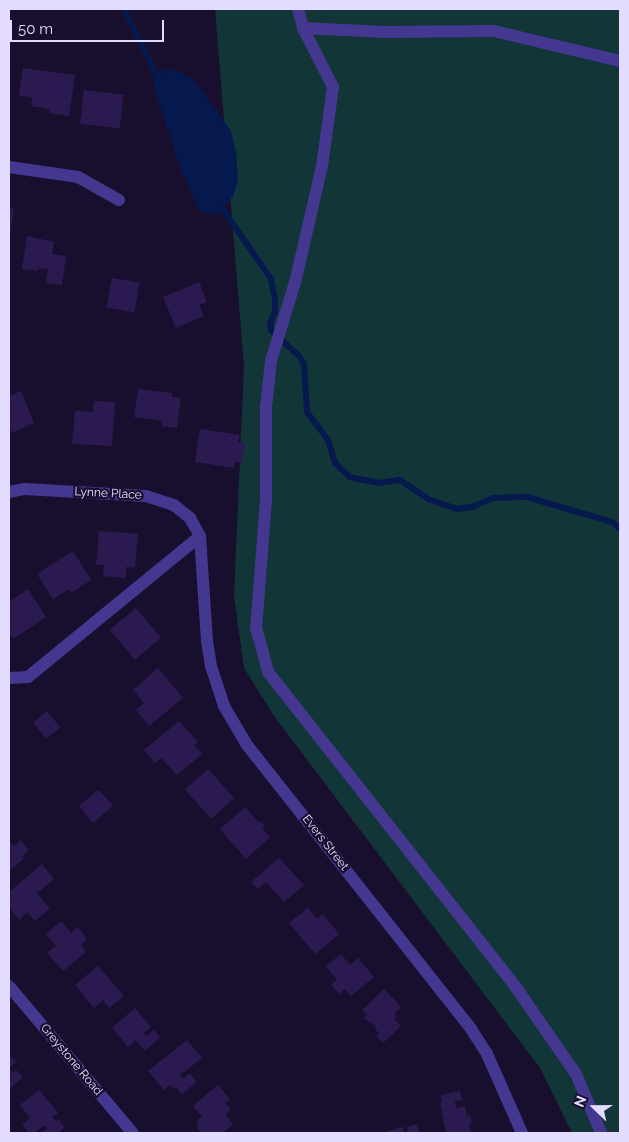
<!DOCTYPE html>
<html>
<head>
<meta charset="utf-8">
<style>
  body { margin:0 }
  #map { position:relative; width:629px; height:1142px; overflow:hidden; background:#180f2e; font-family:Raleway,sans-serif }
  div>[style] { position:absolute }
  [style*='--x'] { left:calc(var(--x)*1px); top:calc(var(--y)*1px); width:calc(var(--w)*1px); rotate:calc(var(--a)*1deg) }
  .green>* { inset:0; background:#123538 }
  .water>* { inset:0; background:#06194f }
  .stream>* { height:6px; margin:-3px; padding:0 3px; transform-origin:3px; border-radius:3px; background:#06194f }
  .building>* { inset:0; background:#2b1a50; transform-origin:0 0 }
  .minor>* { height:12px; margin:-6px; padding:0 6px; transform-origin:6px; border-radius:6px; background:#443790 }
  span { translate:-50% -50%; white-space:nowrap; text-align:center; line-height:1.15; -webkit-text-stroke:4.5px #180f2e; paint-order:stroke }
  .street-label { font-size:12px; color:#e4dcff }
  .frame { position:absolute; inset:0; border:10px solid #e4dcff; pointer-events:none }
  .north { position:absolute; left:569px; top:1082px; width:50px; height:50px; -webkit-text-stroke:4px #180f2e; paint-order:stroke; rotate:292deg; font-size:14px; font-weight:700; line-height:20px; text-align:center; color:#e4dcff }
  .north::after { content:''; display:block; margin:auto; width:18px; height:22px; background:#e4dcff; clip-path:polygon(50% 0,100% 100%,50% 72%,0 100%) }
  .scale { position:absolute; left:10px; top:20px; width:154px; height:22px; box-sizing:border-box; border:2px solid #e4dcff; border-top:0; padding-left:6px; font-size:15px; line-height:18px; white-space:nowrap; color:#e4dcff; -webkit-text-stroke:4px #180f2e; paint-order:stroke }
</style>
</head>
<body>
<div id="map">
  <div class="green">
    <i style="clip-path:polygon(215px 9px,620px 9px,620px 1133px,572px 1133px,540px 1068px,274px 716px,244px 668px,234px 596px,244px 366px)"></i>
  </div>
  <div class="water">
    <i style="clip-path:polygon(164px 70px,176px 70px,195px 81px,231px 131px,236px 152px,238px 180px,233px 196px,219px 214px,200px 212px,181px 169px,154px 86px,153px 74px)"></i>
  </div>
  <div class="stream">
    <i style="--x:124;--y:9;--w:78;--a:63.4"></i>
    <i style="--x:220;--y:205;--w:90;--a:55.4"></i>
    <i style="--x:271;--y:279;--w:20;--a:79"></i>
    <i style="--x:275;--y:299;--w:12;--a:90"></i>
    <i style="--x:275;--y:311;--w:14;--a:111"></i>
    <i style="--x:270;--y:324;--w:6;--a:81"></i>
    <i style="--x:271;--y:330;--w:38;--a:43"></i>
    <i style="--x:299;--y:356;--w:9;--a:58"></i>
    <i style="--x:304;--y:364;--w:48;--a:86.4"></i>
    <i style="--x:307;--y:412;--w:35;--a:53"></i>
    <i style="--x:328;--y:440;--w:24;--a:73"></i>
    <i style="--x:335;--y:463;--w:21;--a:43"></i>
    <i style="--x:350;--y:477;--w:29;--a:12"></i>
    <i style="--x:378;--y:483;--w:22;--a:-8"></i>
    <i style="--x:400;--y:480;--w:34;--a:34"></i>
    <i style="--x:428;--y:499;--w:31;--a:19"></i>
    <i style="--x:457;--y:509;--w:15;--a:-8"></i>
    <i style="--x:472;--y:507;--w:23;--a:-23"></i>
    <i style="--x:493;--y:498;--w:34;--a:-2"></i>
    <i style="--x:527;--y:497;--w:89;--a:16.4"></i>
    <i style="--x:612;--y:522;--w:11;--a:41"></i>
  </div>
  <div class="building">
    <i style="clip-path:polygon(23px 68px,75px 75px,69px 116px,49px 113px,49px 109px,31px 106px,32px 98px,19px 95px)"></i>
    <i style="left:84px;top:90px;width:40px;height:34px;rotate:7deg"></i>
    <i style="clip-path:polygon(9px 208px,14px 209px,10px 234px,9px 234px)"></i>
    <i style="clip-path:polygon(27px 236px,54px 242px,52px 254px,66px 256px,62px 285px,46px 283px,48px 269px,39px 268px,38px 271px,22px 269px)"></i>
    <i style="left:112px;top:278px;width:28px;height:30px;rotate:10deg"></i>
    <i style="clip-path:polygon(199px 282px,207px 302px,199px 305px,204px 316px,176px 328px,163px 297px)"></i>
    <i style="clip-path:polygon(138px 389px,172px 393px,172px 397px,181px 398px,177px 428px,162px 426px,162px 421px,134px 417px)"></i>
    <i style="clip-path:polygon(21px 391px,34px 423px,12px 433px,9px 428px,9px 396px)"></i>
    <i style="clip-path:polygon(94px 401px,115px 402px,112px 446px,72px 444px,75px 411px,93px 412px)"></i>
    <i style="clip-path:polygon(200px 429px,240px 435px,238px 442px,245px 443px,242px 463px,235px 462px,234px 468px,195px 462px)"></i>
    <i style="clip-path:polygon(99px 531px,138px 534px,135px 568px,126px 567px,126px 578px,103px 576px,104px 565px,96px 565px)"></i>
    <i style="clip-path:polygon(73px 551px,91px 580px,71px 593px,69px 589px,53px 599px,37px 574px)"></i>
    <i style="clip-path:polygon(28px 589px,46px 617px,13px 639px,9px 632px,9px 602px)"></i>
    <i style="left:136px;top:608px;width:39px;height:34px;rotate:50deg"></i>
    <i style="clip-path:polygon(158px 668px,183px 698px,149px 726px,136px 710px,144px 703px,133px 690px)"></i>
    <i style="left:47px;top:711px;width:21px;height:18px;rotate:51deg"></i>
    <i style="clip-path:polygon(179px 721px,198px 742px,194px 745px,202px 754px,177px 775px,161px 758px,155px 763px,144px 750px)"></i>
    <i style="left:208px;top:769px;width:39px;height:31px;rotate:48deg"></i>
    <i style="clip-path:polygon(97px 791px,100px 791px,113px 806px,93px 823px,79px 806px)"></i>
    <i style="clip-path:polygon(245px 807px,258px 822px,261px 822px,265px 826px,262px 828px,270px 837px,246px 859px,220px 829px)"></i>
    <i style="clip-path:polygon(9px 840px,14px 846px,21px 840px,29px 850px,22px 856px,24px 858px,9px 871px)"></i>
    <i style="clip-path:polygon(279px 858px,304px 885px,284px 902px,266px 882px,258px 889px,251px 882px)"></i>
    <i style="clip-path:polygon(42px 864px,54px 879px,37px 893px,50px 909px,35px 921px,27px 912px,19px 920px,9px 907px,9px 892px)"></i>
    <i style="clip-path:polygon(308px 908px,317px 919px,323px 914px,339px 934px,315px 954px,289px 923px)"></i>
    <i style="clip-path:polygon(61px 921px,71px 933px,78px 927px,87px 939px,81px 945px,86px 952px,63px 971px,47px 953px,56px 946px,46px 934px)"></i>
    <i style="clip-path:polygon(341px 954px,350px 965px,358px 958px,374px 977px,351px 996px,345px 989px,339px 994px,331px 985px,337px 980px,326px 966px)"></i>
    <i style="clip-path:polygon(98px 966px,124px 996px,109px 1008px,103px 1000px,94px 1008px,75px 985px)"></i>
    <i style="clip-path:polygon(384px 989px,401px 1007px,394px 1014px,397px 1017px,394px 1019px,401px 1026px,383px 1043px,376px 1036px,379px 1033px,375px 1029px,376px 1026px,363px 1018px,367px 1015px,362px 1010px)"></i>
    <i style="clip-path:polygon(135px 1008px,151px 1027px,144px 1033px,147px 1036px,154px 1030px,160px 1037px,145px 1051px,136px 1040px,128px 1047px,112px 1028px)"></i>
    <i style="clip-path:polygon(187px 1040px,202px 1058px,180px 1075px,183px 1079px,190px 1073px,197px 1082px,182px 1094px,176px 1087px,173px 1089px,170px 1085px,164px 1090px,148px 1071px)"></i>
    <i style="clip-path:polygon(9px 1054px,16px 1062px,9px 1068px,13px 1073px,16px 1070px,23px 1077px,9px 1089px)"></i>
    <i style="clip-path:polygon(218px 1085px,230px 1099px,225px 1103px,231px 1110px,225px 1114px,233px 1124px,223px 1133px,201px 1133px,196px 1127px,198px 1125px,196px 1122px,202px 1116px,193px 1106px)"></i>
    <i style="clip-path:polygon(39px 1090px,58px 1113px,52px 1117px,56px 1122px,58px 1119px,65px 1127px,58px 1133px,45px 1133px,43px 1131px,47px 1129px,44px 1125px,34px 1133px,29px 1133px,22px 1125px,30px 1118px,20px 1105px)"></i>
    <i style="clip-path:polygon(460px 1091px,462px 1100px,455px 1101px,456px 1108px,465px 1106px,467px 1117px,470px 1116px,472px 1123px,469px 1124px,471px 1133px,446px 1133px,440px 1103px,442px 1102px,441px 1095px)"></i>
    <i style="clip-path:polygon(417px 1124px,420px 1133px,381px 1133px,403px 1127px,404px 1132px,408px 1131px,407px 1127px)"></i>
  </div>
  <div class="minor">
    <i style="--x:298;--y:9;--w:20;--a:75"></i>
    <i style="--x:303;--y:28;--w:66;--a:63"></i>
    <i style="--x:333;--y:87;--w:80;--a:97.9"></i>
    <i style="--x:322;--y:166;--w:116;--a:103"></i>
    <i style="--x:296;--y:279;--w:86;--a:107"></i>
    <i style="--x:271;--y:361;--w:46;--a:96.2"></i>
    <i style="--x:266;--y:407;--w:94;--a:90"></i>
    <i style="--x:266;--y:501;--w:127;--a:94.5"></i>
    <i style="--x:256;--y:628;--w:26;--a:74"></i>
    <i style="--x:263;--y:653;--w:20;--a:75"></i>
    <i style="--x:268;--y:672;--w:400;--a:51.8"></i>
    <i style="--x:515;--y:986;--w:107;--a:55.3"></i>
    <i style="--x:576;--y:1074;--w:64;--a:67"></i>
    <i style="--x:303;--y:28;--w:82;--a:2.8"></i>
    <i style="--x:385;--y:32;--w:109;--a:-0.5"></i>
    <i style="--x:494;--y:31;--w:130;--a:13.4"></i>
    <i style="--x:9;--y:167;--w:70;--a:8.2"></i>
    <i style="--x:78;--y:177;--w:47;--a:29.3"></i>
    <i style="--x:9;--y:492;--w:16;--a:-11"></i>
    <i style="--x:25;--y:489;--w:121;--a:3.3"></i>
    <i style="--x:146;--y:496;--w:29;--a:18"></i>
    <i style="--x:174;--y:505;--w:21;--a:39"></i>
    <i style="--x:190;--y:518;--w:21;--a:61"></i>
    <i style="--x:200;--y:536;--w:105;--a:86.2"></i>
    <i style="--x:207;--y:641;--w:25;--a:81"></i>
    <i style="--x:211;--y:666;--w:42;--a:72"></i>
    <i style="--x:224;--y:706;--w:45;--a:59.5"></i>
    <i style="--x:247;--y:745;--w:362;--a:51.7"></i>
    <i style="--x:471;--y:1029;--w:30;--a:57"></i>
    <i style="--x:487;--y:1054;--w:86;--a:66.1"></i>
    <i style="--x:9;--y:678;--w:19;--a:-3"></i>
    <i style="--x:28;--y:677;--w:222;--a:-39.3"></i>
    <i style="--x:9;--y:986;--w:192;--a:49.9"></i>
  </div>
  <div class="street-label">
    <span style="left:108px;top:494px;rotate:3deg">Lynne Place</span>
    <span style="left:325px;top:843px;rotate:52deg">Evers Street</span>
    <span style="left:71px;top:1060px;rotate:50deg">Greystone Road</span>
  </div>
  <div class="frame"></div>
  <div class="north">N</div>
  <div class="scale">50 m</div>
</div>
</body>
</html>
